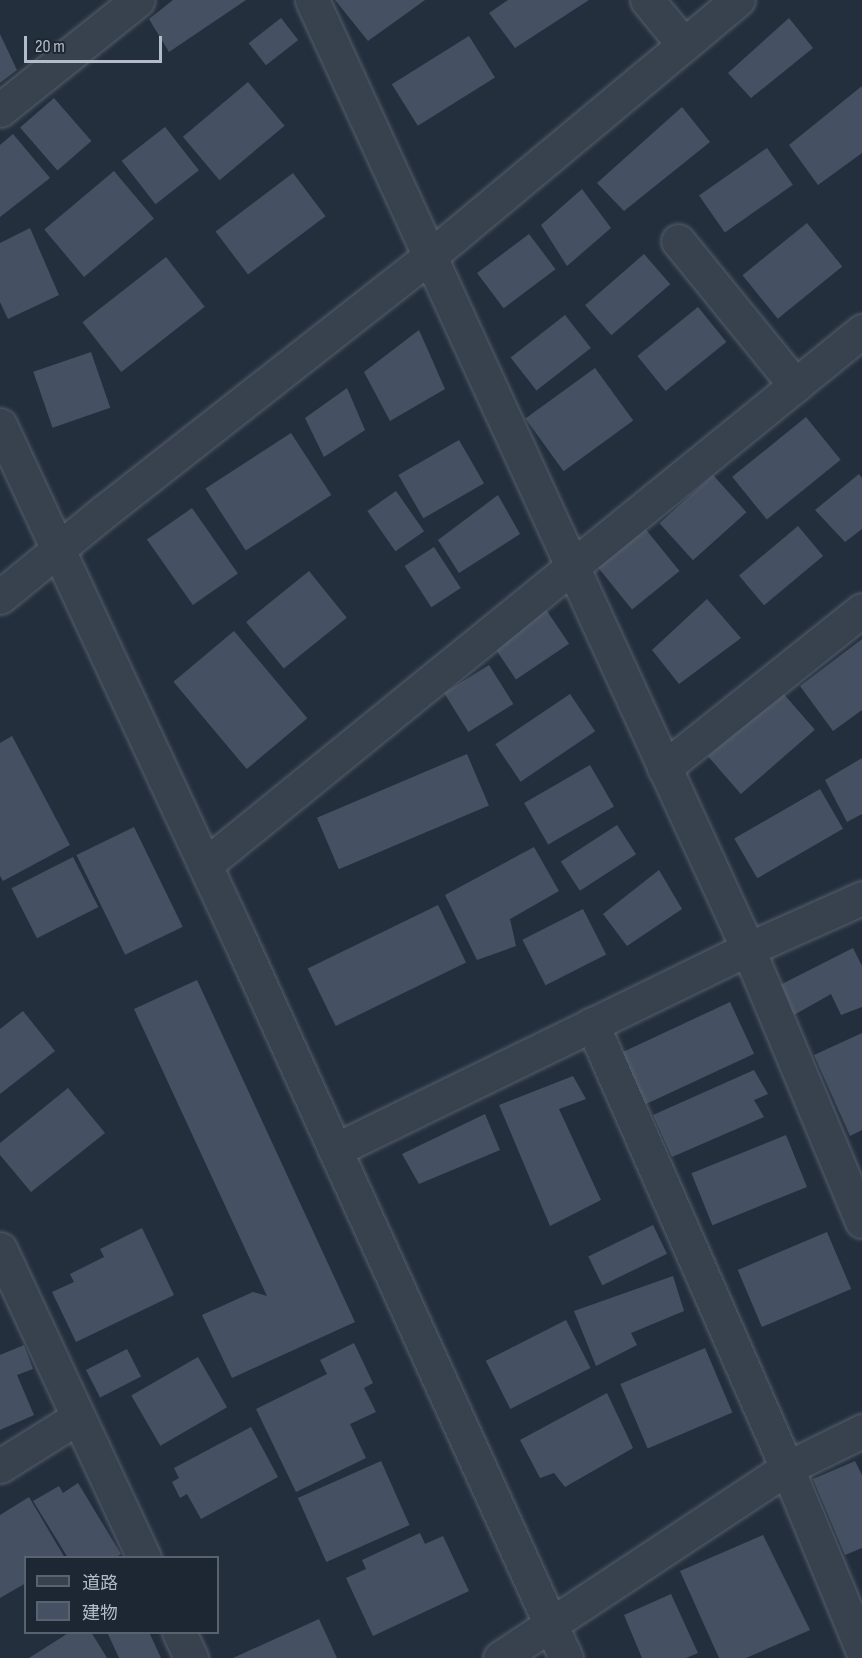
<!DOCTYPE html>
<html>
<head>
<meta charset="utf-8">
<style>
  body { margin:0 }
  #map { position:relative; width:862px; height:1658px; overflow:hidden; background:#242f3e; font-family:"Sofia Sans Condensed","Noto Sans JP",sans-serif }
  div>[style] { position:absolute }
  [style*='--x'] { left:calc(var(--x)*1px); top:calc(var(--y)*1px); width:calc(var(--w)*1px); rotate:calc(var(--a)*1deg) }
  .building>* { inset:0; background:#455162; transform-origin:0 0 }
  .roads { filter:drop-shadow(0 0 2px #565f6c) drop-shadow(0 0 2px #565f6c) }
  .minor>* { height:33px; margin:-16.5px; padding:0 16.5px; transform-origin:16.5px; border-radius:16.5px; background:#38414e }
  .tertiary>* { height:33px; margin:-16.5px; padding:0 16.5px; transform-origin:16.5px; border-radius:16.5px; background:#38414e }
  span { translate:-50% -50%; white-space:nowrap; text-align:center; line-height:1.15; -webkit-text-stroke:4.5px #1d2633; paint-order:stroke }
  .legend { position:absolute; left:24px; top:1556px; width:195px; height:78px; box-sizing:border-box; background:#1d2633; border:2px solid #59626f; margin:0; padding:8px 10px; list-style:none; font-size:18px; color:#b4bcc9 }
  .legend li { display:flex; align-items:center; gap:12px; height:30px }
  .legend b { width:30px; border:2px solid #59626f }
  .scale { position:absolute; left:24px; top:36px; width:138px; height:27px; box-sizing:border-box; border:3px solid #b4bcc9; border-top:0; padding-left:8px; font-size:18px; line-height:21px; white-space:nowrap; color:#b4bcc9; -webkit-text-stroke:4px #1d2633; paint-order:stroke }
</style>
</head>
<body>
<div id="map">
  <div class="building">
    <i style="clip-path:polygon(173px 0,246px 0,169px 52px,149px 19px)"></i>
    <i style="clip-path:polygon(335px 0,425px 0,368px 41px)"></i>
    <i style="clip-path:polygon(508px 0,589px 0,515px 48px,489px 13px)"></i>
    <i style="left:281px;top:18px;width:28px;height:41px;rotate:52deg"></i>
    <i style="clip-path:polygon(789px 18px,813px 48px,751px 98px,728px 73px)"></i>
    <i style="clip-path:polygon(0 34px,17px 70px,0 83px)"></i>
    <i style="left:469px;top:36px;width:49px;height:91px;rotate:58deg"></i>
    <i style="left:248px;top:82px;width:57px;height:85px;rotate:50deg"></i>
    <i style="clip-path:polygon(862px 86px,862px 153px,818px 185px,789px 145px)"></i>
    <i style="left:54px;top:98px;width:57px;height:45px;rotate:49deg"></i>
    <i style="clip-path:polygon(682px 107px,710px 142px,624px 211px,597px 183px)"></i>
    <i style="left:165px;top:127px;width:55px;height:55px;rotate:52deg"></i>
    <i style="clip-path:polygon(13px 134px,50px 178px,0 217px,0 145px)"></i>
    <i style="left:767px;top:148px;width:45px;height:83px;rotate:55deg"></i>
    <i style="left:114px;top:171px;width:62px;height:91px;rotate:50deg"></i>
    <i style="left:293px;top:173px;width:54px;height:97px;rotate:53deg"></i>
    <i style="clip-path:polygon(582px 189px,611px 228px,567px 266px,541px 225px)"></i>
    <i style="left:807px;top:223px;width:56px;height:83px;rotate:51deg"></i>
    <i style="clip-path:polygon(30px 228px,59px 295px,8px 319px,0 302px,0 243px)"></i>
    <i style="left:529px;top:234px;width:44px;height:65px;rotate:53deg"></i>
    <i style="left:644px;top:254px;width:40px;height:78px;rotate:49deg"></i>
    <i style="left:166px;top:257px;width:63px;height:106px;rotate:52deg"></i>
    <i style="left:698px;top:307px;width:45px;height:78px;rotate:51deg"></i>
    <i style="left:565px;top:315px;width:42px;height:69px;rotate:52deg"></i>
    <i style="clip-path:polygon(419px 330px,445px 389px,390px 421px,364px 372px)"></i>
    <i style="left:91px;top:352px;width:59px;height:61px;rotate:71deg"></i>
    <i style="left:595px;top:368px;width:65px;height:86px;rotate:54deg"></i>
    <i style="clip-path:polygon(347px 388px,365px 430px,324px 457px,305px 418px)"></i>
    <i style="left:806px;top:417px;width:55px;height:95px;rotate:51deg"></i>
    <i style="left:291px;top:433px;width:74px;height:102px;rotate:57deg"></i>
    <i style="left:459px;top:440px;width:50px;height:70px;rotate:60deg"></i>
    <i style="clip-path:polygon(859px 474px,862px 478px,862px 529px,845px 542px,815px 510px)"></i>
    <i style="left:713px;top:475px;width:50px;height:72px;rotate:48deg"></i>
    <i style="left:396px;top:491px;width:49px;height:35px;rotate:55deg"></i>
    <i style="clip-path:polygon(498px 495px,520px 534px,459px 573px,438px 540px)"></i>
    <i style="left:192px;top:508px;width:80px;height:55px;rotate:55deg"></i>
    <i style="left:643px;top:526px;width:58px;height:61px;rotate:51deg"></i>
    <i style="left:798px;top:526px;width:39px;height:77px;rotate:50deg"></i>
    <i style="left:434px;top:547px;width:49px;height:35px;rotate:57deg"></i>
    <i style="left:309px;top:571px;width:60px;height:81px;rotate:51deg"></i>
    <i style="clip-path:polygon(707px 599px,741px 638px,679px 684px,652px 650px)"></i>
    <i style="left:545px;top:608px;width:43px;height:64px;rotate:56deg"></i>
    <i style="left:234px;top:631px;width:114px;height:79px;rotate:50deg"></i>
    <i style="clip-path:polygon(862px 639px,862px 710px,833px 731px,800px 686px)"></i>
    <i style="left:489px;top:665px;width:46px;height:53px;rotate:58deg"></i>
    <i style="left:782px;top:692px;width:50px;height:98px;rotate:49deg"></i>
    <i style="left:570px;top:694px;width:45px;height:90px;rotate:56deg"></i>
    <i style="clip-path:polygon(12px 736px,70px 845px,3px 881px,0 876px,0 743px)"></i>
    <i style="left:467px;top:754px;width:56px;height:163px;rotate:67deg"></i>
    <i style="clip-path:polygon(862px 758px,862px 814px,847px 822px,825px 780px)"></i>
    <i style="left:590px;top:765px;width:48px;height:76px;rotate:60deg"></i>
    <i style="left:820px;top:789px;width:46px;height:99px;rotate:60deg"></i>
    <i style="left:617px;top:825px;width:35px;height:67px;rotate:57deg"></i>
    <i style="left:134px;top:827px;width:111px;height:64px;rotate:64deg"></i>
    <i style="clip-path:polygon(534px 847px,559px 891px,510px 919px,516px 946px,477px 960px,445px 895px)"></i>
    <i style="left:73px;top:857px;width:56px;height:69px;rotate:63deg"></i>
    <i style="clip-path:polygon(659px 870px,682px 909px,627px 946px,603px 914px)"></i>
    <i style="left:438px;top:905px;width:64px;height:145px;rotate:64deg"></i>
    <i style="left:583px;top:909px;width:51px;height:68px;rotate:63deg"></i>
    <i style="clip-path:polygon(853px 948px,862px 966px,862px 1007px,841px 1015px,831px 994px,794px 1015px,780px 985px)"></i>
    <i style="clip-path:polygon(197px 980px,355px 1322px,232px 1378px,202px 1315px,253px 1292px,267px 1296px,134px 1009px)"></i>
    <i style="left:730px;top:1002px;width:57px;height:124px;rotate:65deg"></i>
    <i style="clip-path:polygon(23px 1011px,55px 1051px,0 1094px,0 1029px)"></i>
    <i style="clip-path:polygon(862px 1033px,862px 1130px,850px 1136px,814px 1055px)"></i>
    <i style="clip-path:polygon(754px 1070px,768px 1094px,754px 1100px,764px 1117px,672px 1157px,653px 1115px)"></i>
    <i style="clip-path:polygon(573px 1076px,586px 1099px,559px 1109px,601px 1200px,550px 1226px,499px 1105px)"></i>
    <i style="clip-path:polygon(68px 1088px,105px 1133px,31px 1192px,0 1155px,0 1143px)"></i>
    <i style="clip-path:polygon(485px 1114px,500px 1150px,419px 1184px,402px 1154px)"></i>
    <i style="left:786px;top:1135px;width:56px;height:102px;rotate:68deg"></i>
    <i style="left:653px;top:1225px;width:32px;height:72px;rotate:64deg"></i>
    <i style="clip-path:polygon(142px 1228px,174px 1295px,76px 1342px,52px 1292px,74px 1282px,70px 1274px,104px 1257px,100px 1249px)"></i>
    <i style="left:827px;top:1232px;width:62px;height:97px;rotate:67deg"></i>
    <i style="clip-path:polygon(673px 1276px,684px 1311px,631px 1333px,637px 1345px,596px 1366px,574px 1311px)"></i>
    <i style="left:566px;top:1320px;width:54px;height:90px;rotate:63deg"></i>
    <i style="clip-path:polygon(354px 1343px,373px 1383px,364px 1388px,376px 1412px,350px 1424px,366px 1458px,296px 1492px,256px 1409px,327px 1374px,320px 1360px)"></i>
    <i style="clip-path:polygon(24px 1345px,33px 1369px,17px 1375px,34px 1415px,0 1430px,0 1355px)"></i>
    <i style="left:705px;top:1348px;width:70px;height:92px;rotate:67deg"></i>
    <i style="left:127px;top:1349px;width:31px;height:46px;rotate:63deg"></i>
    <i style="left:198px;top:1357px;width:58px;height:77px;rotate:60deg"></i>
    <i style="clip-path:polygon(607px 1393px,633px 1448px,565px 1487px,554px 1473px,540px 1478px,520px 1440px)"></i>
    <i style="clip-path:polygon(251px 1427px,278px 1477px,201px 1519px,187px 1494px,180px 1498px,172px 1482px,179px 1478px,174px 1468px)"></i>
    <i style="left:381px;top:1461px;width:70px;height:91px;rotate:66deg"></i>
    <i style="clip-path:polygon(855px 1461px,862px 1475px,862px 1548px,845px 1555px,813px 1479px)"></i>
    <i style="clip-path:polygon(78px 1483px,121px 1554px,115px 1558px,68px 1558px,33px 1501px,59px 1486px,63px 1493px)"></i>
    <i style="clip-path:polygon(29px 1497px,65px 1558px,26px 1558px,26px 1583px,0 1598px,0 1515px)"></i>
    <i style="clip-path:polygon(420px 1533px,425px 1544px,443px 1536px,469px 1591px,373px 1636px,346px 1578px,366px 1569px,362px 1560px)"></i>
    <i style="clip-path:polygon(763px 1535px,810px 1630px,746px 1658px,719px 1658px,680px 1571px)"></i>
    <i style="clip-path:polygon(671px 1594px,698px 1653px,686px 1658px,642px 1658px,624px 1615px)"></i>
    <i style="clip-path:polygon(319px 1619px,337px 1658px,233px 1658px)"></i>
    <i style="clip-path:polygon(70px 1632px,91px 1632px,107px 1658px,29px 1658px)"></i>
    <i style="clip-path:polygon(107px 1632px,149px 1632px,161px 1658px,119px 1658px)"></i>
  </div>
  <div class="roads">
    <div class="minor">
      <i style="--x:312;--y:0;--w:1044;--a:65.32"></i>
      <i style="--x:748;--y:949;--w:295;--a:67.3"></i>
      <i style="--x:647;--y:0;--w:58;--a:50.6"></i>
      <i style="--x:0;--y:110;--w:176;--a:-38.6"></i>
      <i style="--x:678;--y:241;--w:186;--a:50.9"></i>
      <i style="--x:664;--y:768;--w:253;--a:-38.6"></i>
      <i style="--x:205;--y:865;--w:847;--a:-39.1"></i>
      <i style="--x:592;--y:1024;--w:485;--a:66.3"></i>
      <i style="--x:787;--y:1468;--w:196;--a:67.5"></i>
      <i style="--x:0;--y:1249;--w:341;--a:65"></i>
      <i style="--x:0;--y:1466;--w:92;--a:-32.1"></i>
      <i style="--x:179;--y:1632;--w:29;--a:65"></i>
    </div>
    <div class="tertiary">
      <i style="--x:0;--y:425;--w:564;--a:65.03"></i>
      <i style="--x:238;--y:936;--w:793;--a:65.57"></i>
      <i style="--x:0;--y:597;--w:137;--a:-39.4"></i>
      <i style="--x:106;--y:510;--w:410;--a:-38.1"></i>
      <i style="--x:429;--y:257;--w:402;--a:-39.8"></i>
      <i style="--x:335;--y:1150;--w:459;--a:-26"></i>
      <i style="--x:748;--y:949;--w:125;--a:-24.1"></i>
      <i style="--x:500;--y:1658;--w:344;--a:-33.5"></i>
      <i style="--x:787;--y:1468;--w:84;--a:-26.3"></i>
    </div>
  </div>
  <ul class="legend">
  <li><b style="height:8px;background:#38414e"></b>道路</li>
  <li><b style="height:16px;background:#455162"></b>建物</li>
  </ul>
  <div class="scale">20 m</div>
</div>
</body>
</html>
